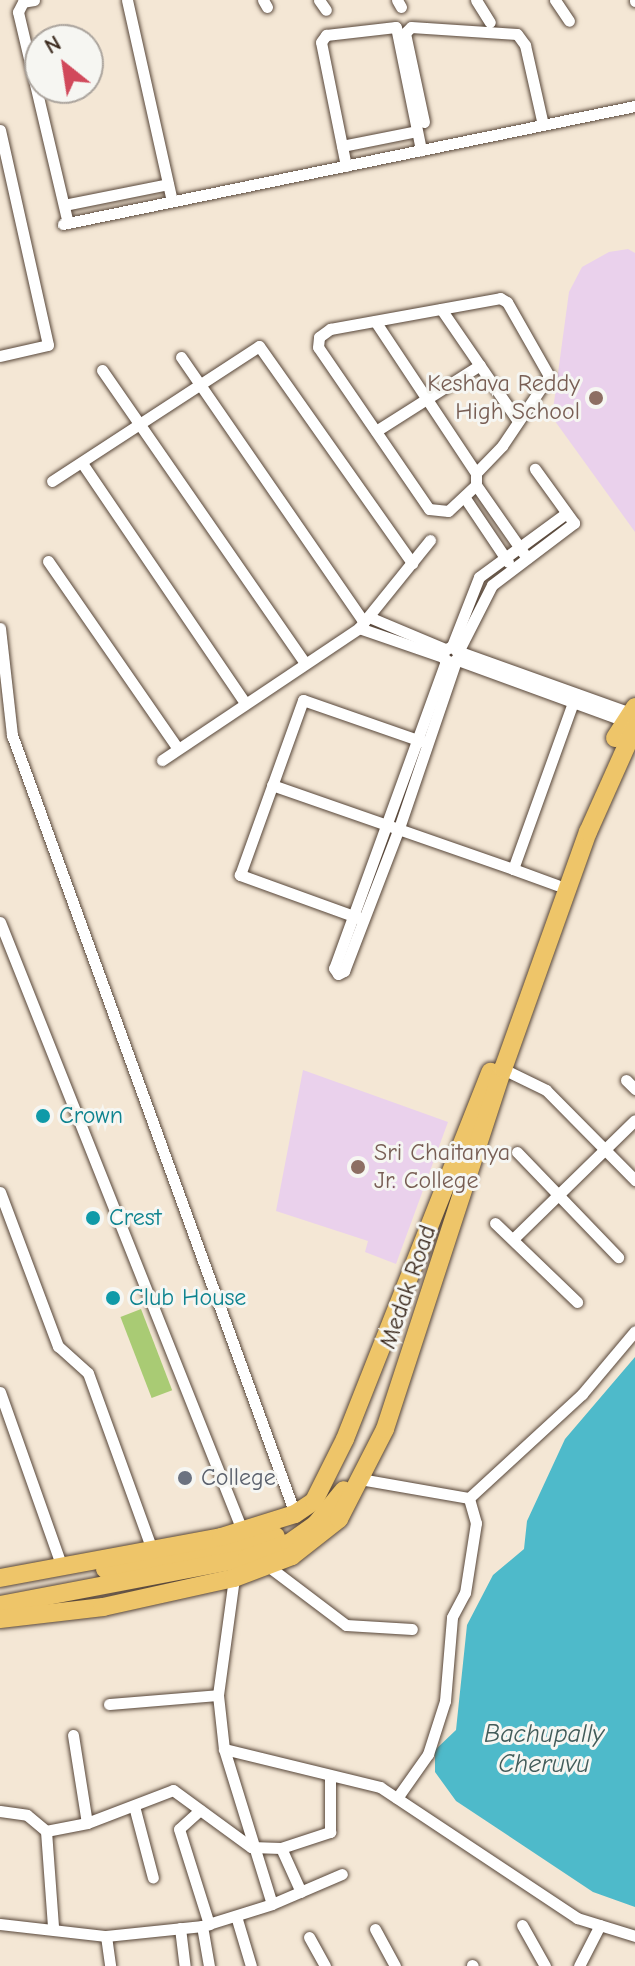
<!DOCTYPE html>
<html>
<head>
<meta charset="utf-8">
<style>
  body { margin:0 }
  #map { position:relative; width:635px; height:1966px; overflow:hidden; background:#f4e7d5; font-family:"Comic Neue",sans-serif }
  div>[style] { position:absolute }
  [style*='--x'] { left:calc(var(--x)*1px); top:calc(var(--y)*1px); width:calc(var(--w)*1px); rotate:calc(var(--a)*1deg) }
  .built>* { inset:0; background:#ead1ec }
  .green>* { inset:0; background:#a9cb74; transform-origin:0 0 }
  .water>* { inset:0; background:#4ebaca }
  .roads { filter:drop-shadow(0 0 2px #574639) drop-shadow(0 0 2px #574639) }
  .minor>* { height:11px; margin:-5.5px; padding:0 5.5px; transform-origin:5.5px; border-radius:5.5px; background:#fff }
  .primary>* { height:18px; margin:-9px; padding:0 9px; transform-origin:9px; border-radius:9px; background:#eec569 }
  .dots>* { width:22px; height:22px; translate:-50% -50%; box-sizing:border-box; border:4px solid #f6f6f2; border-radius:50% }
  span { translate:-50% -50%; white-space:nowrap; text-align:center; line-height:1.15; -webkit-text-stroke:6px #f6f6f2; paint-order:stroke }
  .education-label { font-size:24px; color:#785e54 }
  .right { translate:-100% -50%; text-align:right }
  .left { translate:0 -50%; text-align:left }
  .culture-label { font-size:24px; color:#0d838f }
  .street-label { font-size:24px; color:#3b2a1e }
  .worship-label { font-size:24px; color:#5b616d }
  .water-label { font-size:26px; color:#425c5a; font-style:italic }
  .north { position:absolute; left:24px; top:24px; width:80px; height:80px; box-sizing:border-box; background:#f6f6f2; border:2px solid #aba49d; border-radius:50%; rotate:330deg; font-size:22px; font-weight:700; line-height:32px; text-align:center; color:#3b2a1e }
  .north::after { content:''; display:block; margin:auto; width:28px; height:36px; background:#d1495b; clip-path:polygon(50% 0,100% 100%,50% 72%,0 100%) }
</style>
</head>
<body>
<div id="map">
  <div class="built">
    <i style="clip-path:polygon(628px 249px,635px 253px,635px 532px,552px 417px,569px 292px,582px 267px,609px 252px)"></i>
    <i style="clip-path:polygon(303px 1070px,448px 1122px,396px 1264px,365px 1252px,368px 1241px,276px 1211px)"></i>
  </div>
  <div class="green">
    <i style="left:141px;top:1309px;width:87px;height:22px;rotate:69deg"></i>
  </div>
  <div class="water">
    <i style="clip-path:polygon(635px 1357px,635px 1907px,593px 1892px,456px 1801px,435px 1772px,435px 1750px,456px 1730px,467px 1625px,493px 1575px,524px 1549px,527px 1521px,565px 1439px)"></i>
  </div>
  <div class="roads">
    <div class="minor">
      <i style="--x:34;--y:0;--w:11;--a:170"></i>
      <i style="--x:23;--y:2;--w:11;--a:117"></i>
      <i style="--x:18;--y:12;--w:217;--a:76.7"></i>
      <i style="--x:127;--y:0;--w:206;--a:77.4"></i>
      <i style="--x:263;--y:0;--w:8;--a:60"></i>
      <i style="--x:319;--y:0;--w:12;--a:55"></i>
      <i style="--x:397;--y:0;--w:8;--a:60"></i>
      <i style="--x:476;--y:0;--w:26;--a:58"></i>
      <i style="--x:555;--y:0;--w:25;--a:56"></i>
      <i style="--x:635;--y:0;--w:1;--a:90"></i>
      <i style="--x:424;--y:122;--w:91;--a:-102.1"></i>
      <i style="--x:405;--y:33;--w:8;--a:-45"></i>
      <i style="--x:411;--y:27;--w:106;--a:3.8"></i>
      <i style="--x:517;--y:34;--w:14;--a:54"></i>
      <i style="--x:525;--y:45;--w:82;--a:77.3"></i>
      <i style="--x:0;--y:130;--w:220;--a:77.4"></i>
      <i style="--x:48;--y:345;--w:49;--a:167.1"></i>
      <i style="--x:342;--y:146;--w:76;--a:-11.3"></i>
      <i style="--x:346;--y:166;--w:126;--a:-101.4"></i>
      <i style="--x:321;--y:42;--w:9;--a:-54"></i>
      <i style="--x:326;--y:35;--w:70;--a:-6.5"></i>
      <i style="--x:396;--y:27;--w:126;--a:78.5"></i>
      <i style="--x:64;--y:205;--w:106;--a:-11.4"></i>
      <i style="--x:63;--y:224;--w:584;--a:-11.66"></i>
      <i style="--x:441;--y:309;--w:136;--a:55.5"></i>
      <i style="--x:375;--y:321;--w:182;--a:56.4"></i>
      <i style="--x:181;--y:357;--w:322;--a:55.4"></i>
      <i style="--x:102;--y:370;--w:356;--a:55.3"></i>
      <i style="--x:376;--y:431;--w:123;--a:-32.4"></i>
      <i style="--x:82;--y:463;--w:290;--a:55.8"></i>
      <i style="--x:52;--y:481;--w:247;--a:-33.1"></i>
      <i style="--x:259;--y:346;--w:266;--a:54.8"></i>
      <i style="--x:476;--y:485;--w:38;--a:137"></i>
      <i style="--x:448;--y:511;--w:19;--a:-174"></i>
      <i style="--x:429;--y:509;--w:196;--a:-124.4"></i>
      <i style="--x:318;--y:347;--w:10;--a:-84"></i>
      <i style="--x:319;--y:337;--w:14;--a:-36"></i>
      <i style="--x:330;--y:329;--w:173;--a:-10.3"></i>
      <i style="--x:500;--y:298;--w:8;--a:30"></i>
      <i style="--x:507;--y:302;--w:85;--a:60.4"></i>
      <i style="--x:549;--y:376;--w:84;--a:123.9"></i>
      <i style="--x:502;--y:446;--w:37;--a:134"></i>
      <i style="--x:476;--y:473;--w:12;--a:90"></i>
      <i style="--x:476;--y:485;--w:89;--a:55.1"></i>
      <i style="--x:465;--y:498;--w:77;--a:56.1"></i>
      <i style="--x:48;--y:561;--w:226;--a:55.3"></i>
      <i style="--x:369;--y:617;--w:82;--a:22.8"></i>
      <i style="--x:0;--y:628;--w:108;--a:83.6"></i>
      <i style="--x:12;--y:735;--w:829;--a:70.03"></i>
      <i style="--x:359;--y:628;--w:89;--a:19"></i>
      <i style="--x:452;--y:646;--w:12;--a:48"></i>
      <i style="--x:460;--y:655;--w:11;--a:135"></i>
      <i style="--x:452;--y:663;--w:9;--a:-153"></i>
      <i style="--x:444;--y:659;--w:8;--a:-97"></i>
      <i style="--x:443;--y:651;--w:10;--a:-29"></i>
      <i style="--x:452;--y:646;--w:74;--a:-68.6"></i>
      <i style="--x:479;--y:577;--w:107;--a:-36.2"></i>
      <i style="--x:459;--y:650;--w:73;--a:-63.1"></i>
      <i style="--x:492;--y:585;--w:103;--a:-37.1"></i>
      <i style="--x:574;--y:523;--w:67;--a:-125.8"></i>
      <i style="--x:460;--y:652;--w:181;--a:19.7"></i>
      <i style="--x:458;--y:660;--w:178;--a:20.1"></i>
      <i style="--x:446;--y:661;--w:327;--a:110"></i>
      <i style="--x:334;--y:968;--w:7;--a:56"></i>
      <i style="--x:338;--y:974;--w:7;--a:-27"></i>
      <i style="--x:344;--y:971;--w:153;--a:-69"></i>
      <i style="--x:399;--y:828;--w:176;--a:-71.2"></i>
      <i style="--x:162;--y:760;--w:237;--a:-33.8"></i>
      <i style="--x:359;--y:628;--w:113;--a:-51.1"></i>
      <i style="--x:272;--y:785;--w:255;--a:19.2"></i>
      <i style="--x:513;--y:869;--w:186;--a:-70.2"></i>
      <i style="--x:513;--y:869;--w:47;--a:20"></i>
      <i style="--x:359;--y:918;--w:127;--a:-160.1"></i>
      <i style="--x:240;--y:875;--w:186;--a:-70.2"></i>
      <i style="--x:303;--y:700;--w:125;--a:19.2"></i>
      <i style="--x:0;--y:922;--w:654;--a:68.3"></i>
      <i style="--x:503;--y:1069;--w:48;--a:26"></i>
      <i style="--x:546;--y:1090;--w:127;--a:45.3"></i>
      <i style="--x:626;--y:1080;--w:13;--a:45"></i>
      <i style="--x:517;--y:1152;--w:146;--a:46.1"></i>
      <i style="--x:0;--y:1192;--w:165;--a:69.4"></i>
      <i style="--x:58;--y:1346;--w:40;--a:42"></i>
      <i style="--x:88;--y:1373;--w:185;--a:70.1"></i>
      <i style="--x:495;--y:1223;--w:114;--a:43.9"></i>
      <i style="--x:513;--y:1239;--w:170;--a:-44.3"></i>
      <i style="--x:0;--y:1392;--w:186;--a:70.5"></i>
      <i style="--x:360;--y:1479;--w:111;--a:9.9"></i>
      <i style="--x:469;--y:1498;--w:154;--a:-42.6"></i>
      <i style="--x:582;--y:1394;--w:82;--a:-49.9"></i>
      <i style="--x:268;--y:1566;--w:98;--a:37.1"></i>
      <i style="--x:346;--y:1625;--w:66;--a:3.5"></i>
      <i style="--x:234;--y:1578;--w:118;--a:97.8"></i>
      <i style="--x:218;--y:1695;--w:54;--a:83.7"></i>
      <i style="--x:224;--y:1749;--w:162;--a:72.8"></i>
      <i style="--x:109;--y:1704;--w:109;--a:-4.7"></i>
      <i style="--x:73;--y:1735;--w:89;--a:81"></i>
      <i style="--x:224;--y:1749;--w:161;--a:13.7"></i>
      <i style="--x:380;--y:1787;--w:237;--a:33.6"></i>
      <i style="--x:577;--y:1918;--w:61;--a:17.2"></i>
      <i style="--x:397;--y:1798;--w:54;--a:-54.8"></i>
      <i style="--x:428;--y:1754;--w:56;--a:-72.2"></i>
      <i style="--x:445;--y:1701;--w:84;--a:-85.2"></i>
      <i style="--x:452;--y:1617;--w:27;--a:-62"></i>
      <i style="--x:465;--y:1593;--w:71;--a:-81.1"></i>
      <i style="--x:476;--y:1523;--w:26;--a:-106"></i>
      <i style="--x:134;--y:1806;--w:74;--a:75.2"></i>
      <i style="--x:200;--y:1810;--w:28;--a:138"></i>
      <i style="--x:179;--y:1829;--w:100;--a:72.5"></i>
      <i style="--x:0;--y:1811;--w:27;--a:8"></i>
      <i style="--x:27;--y:1815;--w:25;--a:40"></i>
      <i style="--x:46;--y:1831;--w:42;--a:-11"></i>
      <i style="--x:87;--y:1823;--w:92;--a:-21"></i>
      <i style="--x:173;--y:1790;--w:97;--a:36.2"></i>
      <i style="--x:251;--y:1847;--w:30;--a:2"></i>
      <i style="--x:281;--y:1848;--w:52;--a:-18.1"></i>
      <i style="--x:330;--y:1832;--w:56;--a:-90"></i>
      <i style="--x:46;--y:1831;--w:96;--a:85.8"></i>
      <i style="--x:281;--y:1848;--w:48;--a:65.6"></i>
      <i style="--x:236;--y:1916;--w:52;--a:73.3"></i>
      <i style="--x:0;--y:1924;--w:107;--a:6.5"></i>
      <i style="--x:106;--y:1936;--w:97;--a:-5.9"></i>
      <i style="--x:202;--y:1926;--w:73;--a:-17.4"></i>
      <i style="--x:272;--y:1904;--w:76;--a:-23.2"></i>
      <i style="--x:522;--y:1925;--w:47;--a:60.7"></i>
      <i style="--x:202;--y:1926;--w:41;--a:80.1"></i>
      <i style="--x:180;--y:1928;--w:38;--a:83"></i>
      <i style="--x:375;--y:1929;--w:42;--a:61.6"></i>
      <i style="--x:106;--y:1936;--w:30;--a:82"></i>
      <i style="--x:309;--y:1937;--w:33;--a:61"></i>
      <i style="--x:472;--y:1965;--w:1;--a:45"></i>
      <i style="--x:579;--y:1966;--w:46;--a:-62.9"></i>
    </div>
    <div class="primary">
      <i style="--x:615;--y:738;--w:37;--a:-57"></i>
      <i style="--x:105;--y:1569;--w:174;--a:-10.9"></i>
      <i style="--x:0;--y:1578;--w:225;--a:-10.5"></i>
      <i style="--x:221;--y:1537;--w:77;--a:-17.3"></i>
      <i style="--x:295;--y:1514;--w:23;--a:-34"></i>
      <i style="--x:314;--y:1501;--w:69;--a:-63.4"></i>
      <i style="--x:345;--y:1439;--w:395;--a:-68.4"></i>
      <i style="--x:0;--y:1605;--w:251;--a:-10.8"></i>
      <i style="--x:247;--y:1558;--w:45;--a:-19.7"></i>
      <i style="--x:289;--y:1543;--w:32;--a:-35"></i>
      <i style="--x:315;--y:1525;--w:45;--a:-50.4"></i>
      <i style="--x:0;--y:1619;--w:104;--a:-6.6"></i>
      <i style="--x:103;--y:1607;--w:134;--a:-12.5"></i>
      <i style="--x:234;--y:1578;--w:62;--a:-20.8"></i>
      <i style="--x:292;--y:1556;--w:60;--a:-38.2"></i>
      <i style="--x:339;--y:1519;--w:101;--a:-62.9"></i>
      <i style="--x:385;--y:1429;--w:379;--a:-71.9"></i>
      <i style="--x:503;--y:1069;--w:252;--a:-70.3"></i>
      <i style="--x:588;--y:832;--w:115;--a:-65.9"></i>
    </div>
  </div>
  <div class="dots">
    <i style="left:596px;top:398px;background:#8d6e63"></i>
    <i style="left:43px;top:1116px;background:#0f9aa8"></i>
    <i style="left:358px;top:1167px;background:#8d6e63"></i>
    <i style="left:93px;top:1218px;background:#0f9aa8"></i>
    <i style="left:113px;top:1298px;background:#0f9aa8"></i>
    <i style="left:185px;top:1478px;background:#6b7280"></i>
  </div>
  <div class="education-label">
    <span class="right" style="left:580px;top:398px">Keshava Reddy<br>High School</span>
    <span class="left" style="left:374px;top:1167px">Sri Chaitanya<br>Jr. College</span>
  </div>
  <div class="culture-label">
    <span class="left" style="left:59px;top:1116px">Crown</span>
    <span class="left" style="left:109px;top:1218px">Crest</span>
    <span class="left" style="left:129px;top:1298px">Club House</span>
  </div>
  <div class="street-label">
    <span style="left:408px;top:1287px;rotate:-71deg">Medak Road</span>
  </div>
  <div class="worship-label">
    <span class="left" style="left:201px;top:1478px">College</span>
  </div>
  <div class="water-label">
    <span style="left:544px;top:1750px">Bachupally<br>Cheruvu</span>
  </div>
  <div class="north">N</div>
</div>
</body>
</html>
